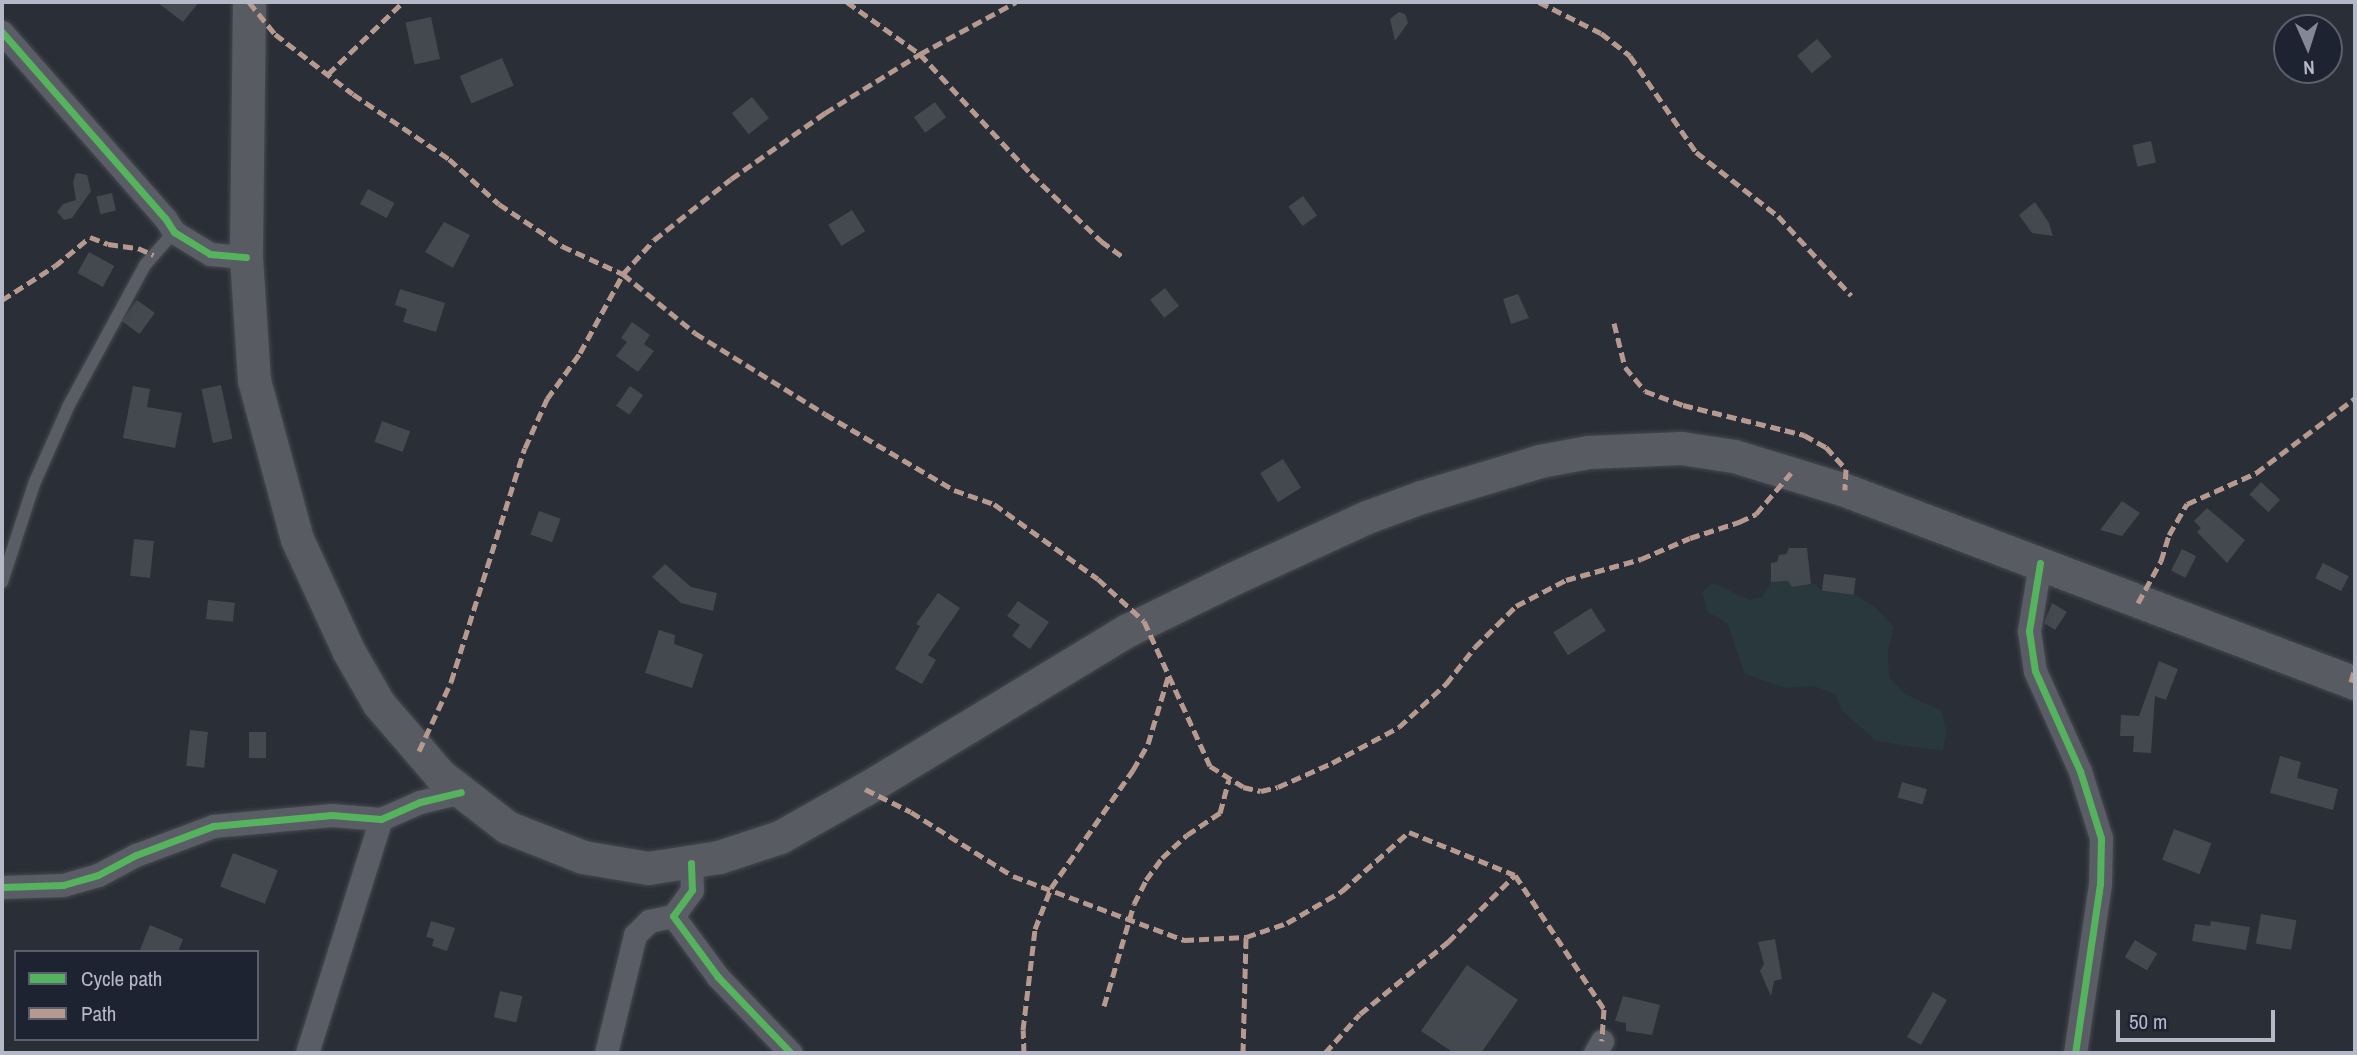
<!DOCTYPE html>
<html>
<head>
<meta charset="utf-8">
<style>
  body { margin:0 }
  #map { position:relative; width:2357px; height:1055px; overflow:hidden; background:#2a2e36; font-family:"Archivo Narrow",sans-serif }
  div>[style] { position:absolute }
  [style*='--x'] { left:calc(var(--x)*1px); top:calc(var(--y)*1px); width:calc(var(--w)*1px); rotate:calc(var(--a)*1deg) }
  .green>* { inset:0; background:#28383c }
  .building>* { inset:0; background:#44484f; transform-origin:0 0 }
  .roads { filter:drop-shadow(0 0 2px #46494f) drop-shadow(0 0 2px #46494f) }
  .service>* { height:12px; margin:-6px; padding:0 6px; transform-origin:6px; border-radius:6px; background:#5a5d65 }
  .minor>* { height:23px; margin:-11.5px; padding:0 11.5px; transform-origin:11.5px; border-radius:11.5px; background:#5a5d65 }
  .secondary>* { height:33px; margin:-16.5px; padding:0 16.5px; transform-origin:16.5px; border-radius:16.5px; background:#595b62 }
  .quiet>* { height:5px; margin-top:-2.5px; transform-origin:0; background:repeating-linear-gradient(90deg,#b69a8f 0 10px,transparent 0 15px) }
  .cycleway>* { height:7px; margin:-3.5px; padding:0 3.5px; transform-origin:3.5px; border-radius:3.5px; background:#56b35d }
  span { translate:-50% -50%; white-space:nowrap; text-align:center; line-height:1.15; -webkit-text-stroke:5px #1e2331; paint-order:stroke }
  .frame { position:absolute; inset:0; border:4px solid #b5b9c7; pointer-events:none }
  .legend { position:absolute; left:14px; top:950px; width:245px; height:91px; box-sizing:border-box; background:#1e2331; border:2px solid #5a5f6d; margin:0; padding:9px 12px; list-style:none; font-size:21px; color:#b5b9c7 }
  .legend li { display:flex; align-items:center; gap:14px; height:35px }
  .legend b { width:35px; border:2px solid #5a5f6d }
  .north { position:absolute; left:2273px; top:14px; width:70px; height:70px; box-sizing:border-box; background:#1e2331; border:2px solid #5a5f6d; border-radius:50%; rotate:177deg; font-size:19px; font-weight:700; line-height:28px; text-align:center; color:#b5b9c7 }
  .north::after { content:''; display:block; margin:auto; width:24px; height:32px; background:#848894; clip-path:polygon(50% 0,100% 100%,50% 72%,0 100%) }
  .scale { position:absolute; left:2116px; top:1010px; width:159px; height:32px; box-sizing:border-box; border:4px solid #b5b9c7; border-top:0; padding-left:9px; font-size:21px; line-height:24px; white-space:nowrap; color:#b5b9c7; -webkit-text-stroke:5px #1e2331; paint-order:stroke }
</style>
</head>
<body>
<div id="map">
  <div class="green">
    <i style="clip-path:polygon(1788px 581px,1792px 587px,1816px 584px,1822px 591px,1854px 594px,1876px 608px,1894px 627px,1888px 651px,1889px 677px,1905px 694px,1942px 711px,1946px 732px,1943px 751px,1876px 741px,1843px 711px,1835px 694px,1814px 686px,1785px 688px,1745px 674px,1727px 623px,1708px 612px,1702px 592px,1713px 583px,1749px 600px,1762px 597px,1771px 582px)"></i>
  </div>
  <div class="building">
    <i style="clip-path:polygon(157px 2px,199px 2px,183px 22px)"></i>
    <i style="clip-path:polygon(1399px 12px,1405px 14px,1408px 23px,1395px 41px,1390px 19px)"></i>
    <i style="left:431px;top:17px;width:43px;height:26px;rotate:78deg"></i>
    <i style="left:1817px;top:39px;width:23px;height:26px;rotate:50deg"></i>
    <i style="left:502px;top:58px;width:30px;height:46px;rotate:67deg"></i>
    <i style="left:752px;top:97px;width:27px;height:26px;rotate:51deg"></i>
    <i style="left:935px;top:102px;width:19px;height:26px;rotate:54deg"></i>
    <i style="left:2151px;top:141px;width:22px;height:19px;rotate:77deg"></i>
    <i style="clip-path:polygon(76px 173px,87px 175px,91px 191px,72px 218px,64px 220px,57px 212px,63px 204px,76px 200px,73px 182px)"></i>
    <i style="left:368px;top:189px;width:30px;height:17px;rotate:28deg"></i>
    <i style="left:112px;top:193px;width:18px;height:16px;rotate:77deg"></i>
    <i style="left:1303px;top:196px;width:24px;height:18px;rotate:54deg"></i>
    <i style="clip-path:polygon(2035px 202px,2049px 223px,2053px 236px,2032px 233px,2019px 215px)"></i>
    <i style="left:852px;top:210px;width:25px;height:28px;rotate:58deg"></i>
    <i style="clip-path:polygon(444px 222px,470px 235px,453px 268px,425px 252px)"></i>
    <i style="left:89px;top:252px;width:29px;height:24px;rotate:29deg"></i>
    <i style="left:1165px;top:288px;width:23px;height:19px;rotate:52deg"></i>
    <i style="clip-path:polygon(400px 289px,445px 303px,436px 332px,403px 322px,407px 309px,395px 305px)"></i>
    <i style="clip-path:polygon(1518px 294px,1529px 318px,1511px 324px,1503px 299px)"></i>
    <i style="left:137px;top:300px;width:22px;height:26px;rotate:36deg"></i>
    <i style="clip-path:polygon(632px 322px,650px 335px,644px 344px,654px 351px,638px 372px,616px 356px,627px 342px,621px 338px)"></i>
    <i style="left:221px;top:385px;width:55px;height:20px;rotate:78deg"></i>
    <i style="clip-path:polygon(133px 386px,150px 389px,147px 407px,182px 413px,175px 448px,123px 438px)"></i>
    <i style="left:630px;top:386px;width:16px;height:24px;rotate:35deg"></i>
    <i style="left:382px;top:421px;width:30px;height:22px;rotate:20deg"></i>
    <i style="left:1283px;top:459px;width:34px;height:27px;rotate:58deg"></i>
    <i style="left:2261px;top:482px;width:26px;height:17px;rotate:43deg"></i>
    <i style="clip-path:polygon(2122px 501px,2140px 513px,2122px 536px,2100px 530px)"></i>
    <i style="clip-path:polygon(2207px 508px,2245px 540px,2227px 563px,2197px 532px,2201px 528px,2194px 521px)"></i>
    <i style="left:539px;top:511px;width:23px;height:25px;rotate:20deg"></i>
    <i style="left:134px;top:539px;width:20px;height:37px;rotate:6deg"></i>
    <i style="clip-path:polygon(1789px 548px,1807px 548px,1811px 584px,1792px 587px,1788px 581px,1771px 582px,1771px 563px,1777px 562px,1779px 555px,1786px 554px)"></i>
    <i style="left:2182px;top:549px;width:16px;height:24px;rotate:27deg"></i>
    <i style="left:2323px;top:563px;width:29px;height:17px;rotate:27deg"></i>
    <i style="clip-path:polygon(665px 564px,691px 587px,717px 593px,713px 611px,681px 603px,652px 577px)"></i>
    <i style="left:1824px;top:574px;width:32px;height:17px;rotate:7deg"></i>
    <i style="clip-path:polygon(938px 593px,960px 608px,928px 655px,936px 660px,922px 684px,895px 669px,920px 626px,916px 624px)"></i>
    <i style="left:208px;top:600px;width:27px;height:19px;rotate:6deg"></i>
    <i style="clip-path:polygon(1018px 601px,1049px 622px,1030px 649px,1012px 636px,1020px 625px,1007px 616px)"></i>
    <i style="clip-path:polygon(2052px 603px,2067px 612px,2055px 630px,2044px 623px)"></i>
    <i style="left:1591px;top:608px;width:27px;height:45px;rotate:57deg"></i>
    <i style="clip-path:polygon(659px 630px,675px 635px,674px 644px,703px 654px,692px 688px,645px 673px)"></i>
    <i style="clip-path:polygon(2159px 661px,2178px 669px,2166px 700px,2155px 696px,2151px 753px,2133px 752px,2134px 736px,2120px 736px,2121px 715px,2139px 716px)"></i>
    <i style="left:190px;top:730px;width:18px;height:36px;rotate:6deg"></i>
    <i style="left:266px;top:732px;width:26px;height:17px;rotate:90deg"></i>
    <i style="clip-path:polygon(2280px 756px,2301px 762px,2297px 778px,2338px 789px,2333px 810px,2270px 793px)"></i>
    <i style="left:1902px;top:782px;width:26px;height:16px;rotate:16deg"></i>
    <i style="left:2174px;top:829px;width:40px;height:33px;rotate:21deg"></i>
    <i style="left:233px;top:853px;width:48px;height:36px;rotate:21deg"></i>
    <i style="left:2261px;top:914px;width:36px;height:30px;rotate:10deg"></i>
    <i style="clip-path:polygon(431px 921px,455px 928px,447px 951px,432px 946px,434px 939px,426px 937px)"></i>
    <i style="clip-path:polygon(2211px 921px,2250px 927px,2246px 950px,2192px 941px,2195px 924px,2210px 926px)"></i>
    <i style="clip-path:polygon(150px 925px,183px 939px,178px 952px,139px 952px)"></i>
    <i style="clip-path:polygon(1775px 939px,1782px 979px,1774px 981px,1771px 996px,1760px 971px,1764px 964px,1758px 942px)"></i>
    <i style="left:2135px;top:940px;width:26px;height:20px;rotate:31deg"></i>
    <i style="clip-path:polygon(1467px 965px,1518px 1000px,1481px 1053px,1454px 1053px,1421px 1031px)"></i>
    <i style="left:500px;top:991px;width:23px;height:27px;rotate:13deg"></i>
    <i style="left:1933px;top:992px;width:16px;height:52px;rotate:30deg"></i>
    <i style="clip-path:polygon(1623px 996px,1660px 1005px,1652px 1035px,1626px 1031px,1626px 1023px,1615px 1021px)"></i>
  </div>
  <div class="roads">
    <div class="service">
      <i style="--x:2;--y:582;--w:103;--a:-71.9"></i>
      <i style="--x:34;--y:484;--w:86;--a:-66.1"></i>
      <i style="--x:69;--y:405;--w:159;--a:-61.5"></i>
      <i style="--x:145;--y:265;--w:44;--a:-48.7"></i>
    </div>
    <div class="minor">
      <i style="--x:2;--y:32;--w:247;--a:48.8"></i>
      <i style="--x:165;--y:218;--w:17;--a:57"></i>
      <i style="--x:174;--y:232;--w:42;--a:31.4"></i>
      <i style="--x:210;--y:254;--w:36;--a:5"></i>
      <i style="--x:2040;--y:563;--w:69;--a:99.2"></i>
      <i style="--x:2029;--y:631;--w:40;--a:81.5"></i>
      <i style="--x:2035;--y:671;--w:110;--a:65.8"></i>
      <i style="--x:2080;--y:771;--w:70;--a:72.6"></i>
      <i style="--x:2101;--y:838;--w:46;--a:91.2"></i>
      <i style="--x:2100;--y:884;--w:171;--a:98.4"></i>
      <i style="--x:691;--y:863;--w:27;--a:88"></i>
      <i style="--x:692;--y:890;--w:32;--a:126"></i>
      <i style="--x:673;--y:916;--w:76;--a:53.6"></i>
      <i style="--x:718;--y:977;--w:105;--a:46.2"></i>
      <i style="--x:2;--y:887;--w:61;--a:-1.9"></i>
      <i style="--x:63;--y:885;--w:36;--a:-16"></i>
      <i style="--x:98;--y:875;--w:43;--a:-27.8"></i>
      <i style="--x:136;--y:855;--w:82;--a:-20.6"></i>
      <i style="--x:213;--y:826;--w:119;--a:-5.3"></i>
      <i style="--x:331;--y:815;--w:50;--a:4.6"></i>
      <i style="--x:381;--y:819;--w:43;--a:-23.6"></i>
      <i style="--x:420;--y:802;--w:42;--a:-13.7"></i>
      <i style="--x:307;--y:1053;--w:245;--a:-72.5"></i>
      <i style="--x:606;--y:1053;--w:122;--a:-76.2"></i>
      <i style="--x:635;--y:935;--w:20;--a:-45"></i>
      <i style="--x:649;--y:921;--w:25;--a:-12"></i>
      <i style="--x:1595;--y:1053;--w:14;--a:-60"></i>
    </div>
    <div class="secondary">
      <i style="--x:249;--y:2;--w:255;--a:90.7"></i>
      <i style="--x:246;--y:257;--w:123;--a:86.3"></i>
      <i style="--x:254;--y:380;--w:165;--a:74.9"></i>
      <i style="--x:297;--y:539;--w:124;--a:65.3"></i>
      <i style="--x:349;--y:652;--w:60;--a:60"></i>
      <i style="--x:379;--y:704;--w:94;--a:49.3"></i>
      <i style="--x:440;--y:775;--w:85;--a:37.8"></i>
      <i style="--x:507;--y:827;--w:82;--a:21.5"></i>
      <i style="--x:583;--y:857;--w:66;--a:9.6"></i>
      <i style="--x:648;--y:868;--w:72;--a:-8.8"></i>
      <i style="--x:719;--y:857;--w:64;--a:-18.2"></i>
      <i style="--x:780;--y:837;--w:98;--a:-29.5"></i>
      <i style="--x:865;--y:789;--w:307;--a:-31.2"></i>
      <i style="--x:1128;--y:630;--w:116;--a:-26.1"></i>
      <i style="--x:1232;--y:579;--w:149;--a:-24.7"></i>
      <i style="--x:1367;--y:517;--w:58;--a:-20.3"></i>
      <i style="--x:1421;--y:497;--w:124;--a:-16.8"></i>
      <i style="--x:1540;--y:461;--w:49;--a:-10.6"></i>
      <i style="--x:1588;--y:452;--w:93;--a:-2.5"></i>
      <i style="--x:1681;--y:448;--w:54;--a:8.6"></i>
      <i style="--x:1734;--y:456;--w:116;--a:17"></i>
      <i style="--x:1845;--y:490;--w:545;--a:20.73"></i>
    </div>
  </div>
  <div class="quiet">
    <i style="--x:249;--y:2;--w:41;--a:50.9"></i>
    <i style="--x:275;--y:34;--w:98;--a:37.6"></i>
    <i style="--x:353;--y:94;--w:116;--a:34.1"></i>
    <i style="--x:449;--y:159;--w:67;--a:42"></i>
    <i style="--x:499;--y:204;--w:76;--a:33.7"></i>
    <i style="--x:562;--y:246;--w:67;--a:24.7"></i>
    <i style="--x:623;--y:274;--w:93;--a:39.3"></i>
    <i style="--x:695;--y:333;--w:153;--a:31.9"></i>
    <i style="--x:825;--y:414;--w:150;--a:30.5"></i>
    <i style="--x:954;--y:490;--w:42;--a:19.3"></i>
    <i style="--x:994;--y:504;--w:128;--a:35.8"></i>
    <i style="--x:1098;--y:579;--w:62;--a:42.4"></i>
    <i style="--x:1144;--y:621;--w:159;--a:65.5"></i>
    <i style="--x:1210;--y:766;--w:39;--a:32"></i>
    <i style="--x:1243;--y:787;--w:18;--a:13"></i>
    <i style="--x:1261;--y:791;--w:17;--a:-13"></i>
    <i style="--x:1278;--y:787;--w:59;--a:-24"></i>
    <i style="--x:1332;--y:763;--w:76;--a:-28.2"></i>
    <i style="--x:1399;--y:727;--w:64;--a:-42.5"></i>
    <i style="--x:1446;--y:684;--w:47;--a:-51.9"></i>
    <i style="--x:1475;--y:647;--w:58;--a:-45"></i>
    <i style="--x:1516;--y:606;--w:56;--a:-27.5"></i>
    <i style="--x:1566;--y:580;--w:78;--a:-15.6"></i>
    <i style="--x:1641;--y:559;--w:53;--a:-23.2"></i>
    <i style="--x:1690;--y:538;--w:52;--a:-18.1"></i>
    <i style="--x:1739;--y:522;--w:19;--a:-25"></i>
    <i style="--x:1756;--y:514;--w:54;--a:-49.5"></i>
    <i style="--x:847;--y:2;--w:90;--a:35.5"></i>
    <i style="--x:920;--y:54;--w:163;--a:47.2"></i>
    <i style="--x:1031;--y:174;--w:97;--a:43.7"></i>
    <i style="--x:1101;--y:241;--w:26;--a:36"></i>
    <i style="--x:1539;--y:2;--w:69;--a:26.6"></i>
    <i style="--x:1601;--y:33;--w:37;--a:38"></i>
    <i style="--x:1630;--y:56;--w:116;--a:55.5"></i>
    <i style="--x:1696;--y:152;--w:104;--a:38"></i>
    <i style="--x:1778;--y:216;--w:108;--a:47.3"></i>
    <i style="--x:328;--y:74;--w:104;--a:-43.8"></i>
    <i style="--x:2;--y:300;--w:63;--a:-32.7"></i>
    <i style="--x:55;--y:266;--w:45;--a:-39.6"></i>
    <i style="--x:90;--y:237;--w:19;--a:21"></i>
    <i style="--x:108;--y:244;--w:30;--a:8"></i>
    <i style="--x:138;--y:248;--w:17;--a:24"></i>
    <i style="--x:1614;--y:323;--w:45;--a:76"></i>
    <i style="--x:1625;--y:367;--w:31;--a:50"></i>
    <i style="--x:1645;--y:391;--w:40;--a:20.2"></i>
    <i style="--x:1683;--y:405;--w:125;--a:13.9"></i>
    <i style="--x:1804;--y:435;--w:25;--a:29"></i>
    <i style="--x:1826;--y:447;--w:30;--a:48"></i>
    <i style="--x:1846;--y:469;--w:21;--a:93"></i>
    <i style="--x:2138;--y:603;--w:48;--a:-61.3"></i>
    <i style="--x:2161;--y:561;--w:27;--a:-73"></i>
    <i style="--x:2169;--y:535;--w:36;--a:-60"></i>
    <i style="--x:2187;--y:504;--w:76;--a:-24.2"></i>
    <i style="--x:2256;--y:473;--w:124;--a:-37.1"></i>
    <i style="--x:2351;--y:682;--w:16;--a:-75"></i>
    <i style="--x:419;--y:751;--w:76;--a:-65.1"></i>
    <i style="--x:451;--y:682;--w:245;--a:-72.5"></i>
    <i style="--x:525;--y:448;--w:54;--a:-65.8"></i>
    <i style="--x:547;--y:399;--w:57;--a:-54.3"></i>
    <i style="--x:580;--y:353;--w:90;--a:-61.4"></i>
    <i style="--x:623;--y:274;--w:46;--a:-47.6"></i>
    <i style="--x:654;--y:240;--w:98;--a:-38.4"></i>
    <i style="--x:731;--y:179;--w:115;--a:-35.1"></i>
    <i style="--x:825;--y:113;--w:112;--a:-31.8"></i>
    <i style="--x:920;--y:54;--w:109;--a:-28.4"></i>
    <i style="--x:865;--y:789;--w:51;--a:26.6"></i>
    <i style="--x:911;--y:812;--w:120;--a:32.1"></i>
    <i style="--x:1013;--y:876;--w:183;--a:20.5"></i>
    <i style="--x:1184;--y:940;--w:62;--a:-2.8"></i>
    <i style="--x:1246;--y:937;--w:43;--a:-18.9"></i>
    <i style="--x:1287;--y:923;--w:64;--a:-30.2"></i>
    <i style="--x:1342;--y:891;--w:89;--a:-41.4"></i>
    <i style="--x:1409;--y:832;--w:114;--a:22.1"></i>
    <i style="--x:1515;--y:875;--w:161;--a:56.4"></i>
    <i style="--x:1604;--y:1009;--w:32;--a:94"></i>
    <i style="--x:1104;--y:1006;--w:106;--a:-73.6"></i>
    <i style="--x:1134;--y:904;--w:27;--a:-63"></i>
    <i style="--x:1146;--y:880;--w:27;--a:-54"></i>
    <i style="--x:1162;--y:858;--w:34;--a:-43"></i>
    <i style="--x:1187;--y:835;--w:40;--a:-34"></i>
    <i style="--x:1220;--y:813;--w:34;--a:-75"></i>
    <i style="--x:1024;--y:1053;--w:23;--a:-92"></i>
    <i style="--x:1023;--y:1030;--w:102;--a:-83.2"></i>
    <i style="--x:1035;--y:929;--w:44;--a:-68.7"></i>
    <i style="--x:1051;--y:888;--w:144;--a:-55.2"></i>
    <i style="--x:1133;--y:770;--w:30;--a:-60"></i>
    <i style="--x:1148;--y:744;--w:73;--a:-73.3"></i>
    <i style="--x:1243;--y:1053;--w:116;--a:-88.5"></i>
    <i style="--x:1325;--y:1053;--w:52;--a:-48.1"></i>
    <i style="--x:1360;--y:1014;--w:114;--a:-39.3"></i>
    <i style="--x:1448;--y:942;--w:95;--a:-45"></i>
  </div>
  <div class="cycleway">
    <i style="--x:2;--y:32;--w:247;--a:48.8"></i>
    <i style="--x:165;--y:218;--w:17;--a:57"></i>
    <i style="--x:174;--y:232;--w:42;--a:31.4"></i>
    <i style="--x:210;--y:254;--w:36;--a:5"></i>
    <i style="--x:2040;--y:563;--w:69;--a:99.2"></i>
    <i style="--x:2029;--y:631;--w:40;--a:81.5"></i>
    <i style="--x:2035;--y:671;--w:110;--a:65.8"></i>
    <i style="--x:2080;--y:771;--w:70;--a:72.6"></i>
    <i style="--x:2101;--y:838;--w:46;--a:91.2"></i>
    <i style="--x:2100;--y:884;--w:171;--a:98.4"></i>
    <i style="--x:691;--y:863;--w:27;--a:88"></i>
    <i style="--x:692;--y:890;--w:32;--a:126"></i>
    <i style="--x:673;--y:916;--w:76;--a:53.6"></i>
    <i style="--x:718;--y:977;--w:105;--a:46.2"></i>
    <i style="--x:2;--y:887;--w:61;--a:-1.9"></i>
    <i style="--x:63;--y:885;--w:36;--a:-16"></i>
    <i style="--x:98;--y:875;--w:43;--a:-27.8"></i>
    <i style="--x:136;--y:855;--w:82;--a:-20.6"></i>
    <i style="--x:213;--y:826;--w:119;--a:-5.3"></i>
    <i style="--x:331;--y:815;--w:50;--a:4.6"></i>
    <i style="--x:381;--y:819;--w:43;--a:-23.6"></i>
    <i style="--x:420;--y:802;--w:42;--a:-13.7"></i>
  </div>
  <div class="frame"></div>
  <ul class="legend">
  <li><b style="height:9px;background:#56b35d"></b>Cycle path</li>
  <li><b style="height:9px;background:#b69a8f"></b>Path</li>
  </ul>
  <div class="north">N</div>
  <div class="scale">50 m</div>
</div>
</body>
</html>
